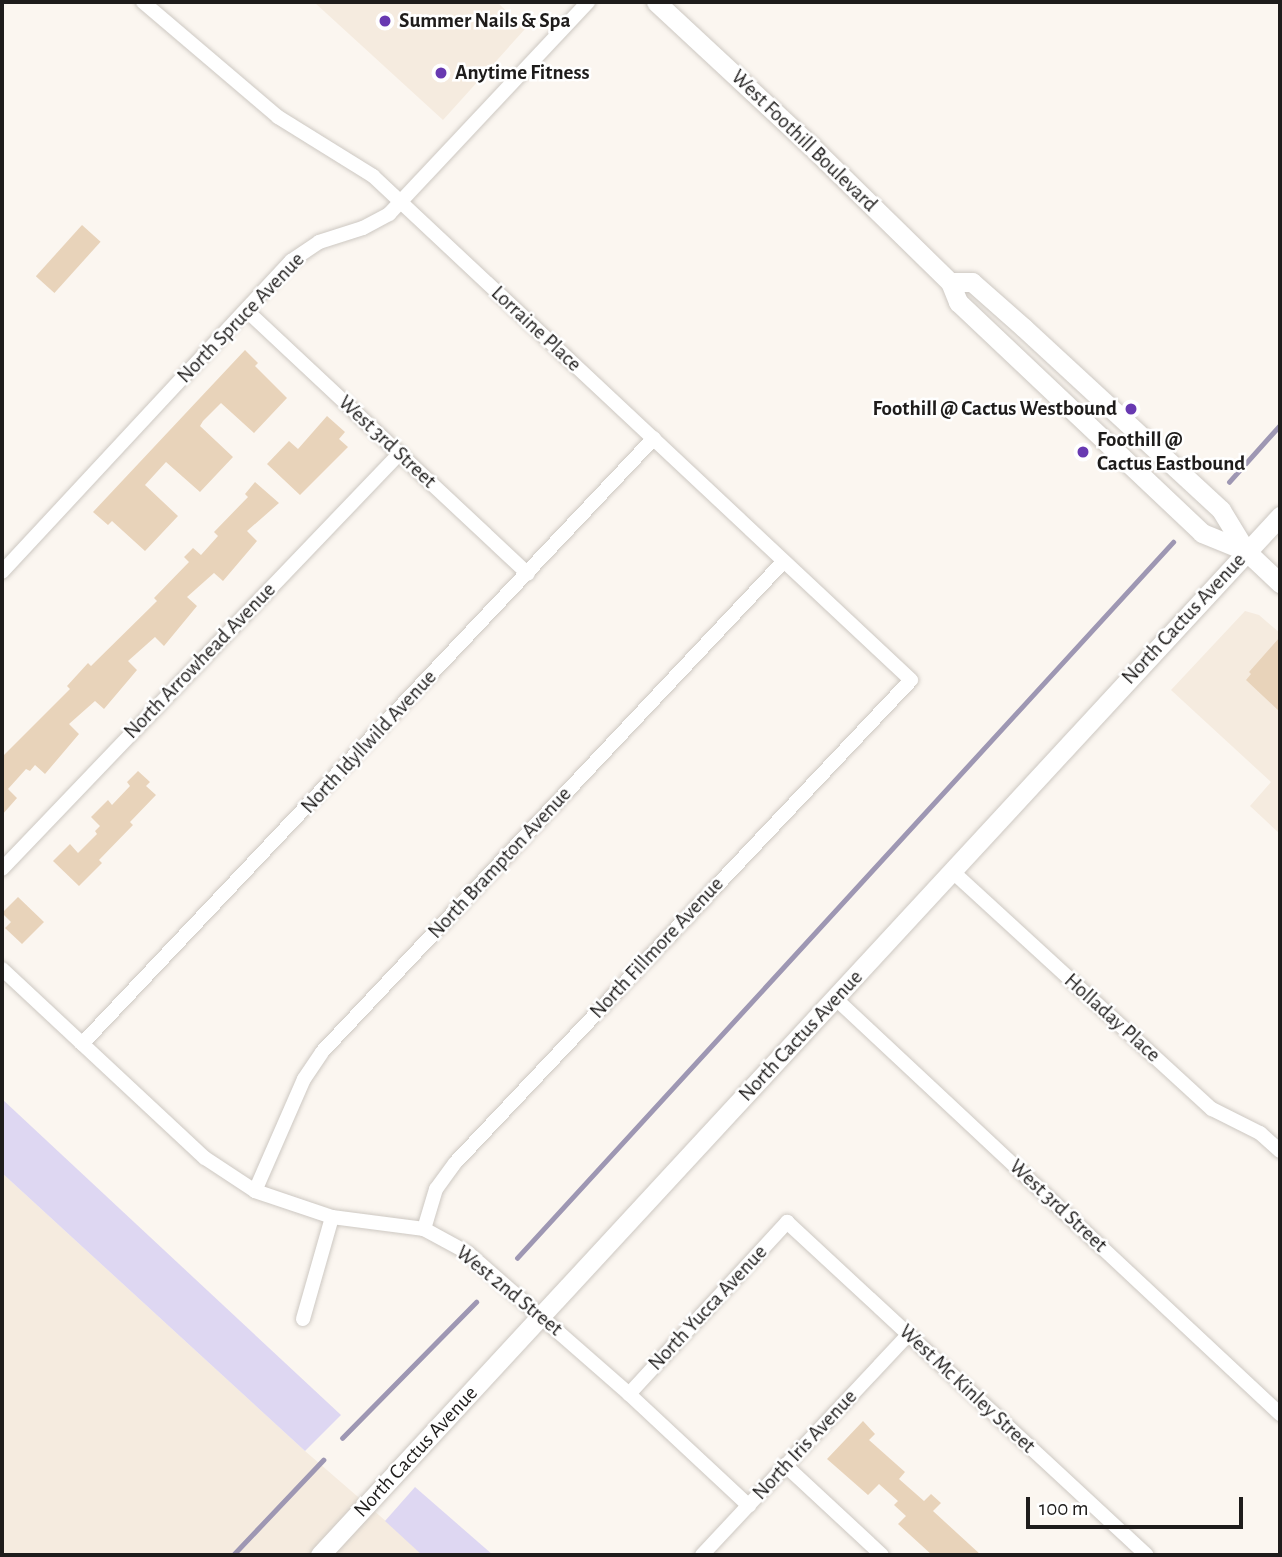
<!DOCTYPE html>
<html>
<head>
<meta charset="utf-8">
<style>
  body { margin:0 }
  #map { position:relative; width:1282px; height:1557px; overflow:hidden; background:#fbf6f0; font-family:"Alegreya Sans",sans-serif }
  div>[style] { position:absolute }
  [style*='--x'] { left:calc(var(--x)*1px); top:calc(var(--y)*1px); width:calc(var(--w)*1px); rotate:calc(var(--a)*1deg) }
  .built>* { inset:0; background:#f5ebdf }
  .green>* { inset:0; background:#ded7f2 }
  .stream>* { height:4.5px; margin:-2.25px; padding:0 2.25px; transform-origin:2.25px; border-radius:2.25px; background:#9e97b3 }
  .building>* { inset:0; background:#e8d3ba; transform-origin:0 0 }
  .roads { filter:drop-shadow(0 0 2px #cdc8c2) drop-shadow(0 0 2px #cdc8c2) }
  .minor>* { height:14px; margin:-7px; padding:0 7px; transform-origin:7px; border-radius:7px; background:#fff }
  .major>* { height:19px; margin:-9.5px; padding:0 9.5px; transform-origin:9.5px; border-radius:9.5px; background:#fff }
  .dots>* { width:19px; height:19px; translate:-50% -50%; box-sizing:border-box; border:4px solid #fff; border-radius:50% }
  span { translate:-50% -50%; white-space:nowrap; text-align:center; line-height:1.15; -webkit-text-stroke:5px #fff; paint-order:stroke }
  .poi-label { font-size:21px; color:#1e1c1b; font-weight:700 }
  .left { translate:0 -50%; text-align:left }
  .right { translate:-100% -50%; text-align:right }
  .street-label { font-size:21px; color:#1e1c1b }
  .frame { position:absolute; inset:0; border:4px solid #1e1c1b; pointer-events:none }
  .scale { position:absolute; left:1026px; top:1497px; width:217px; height:32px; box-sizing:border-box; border:4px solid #1e1c1b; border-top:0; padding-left:9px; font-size:21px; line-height:24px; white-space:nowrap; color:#1e1c1b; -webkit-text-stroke:5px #fff; paint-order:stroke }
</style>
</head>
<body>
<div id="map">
  <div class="built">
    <i style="clip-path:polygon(314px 2px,497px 2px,525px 29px,443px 120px)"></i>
    <i style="clip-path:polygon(1245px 611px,1259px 615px,1280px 633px,1280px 834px,1250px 806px,1271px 782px,1171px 690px)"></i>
    <i style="clip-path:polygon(2px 1173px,305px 1451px,425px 1555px,2px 1555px)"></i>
  </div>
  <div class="green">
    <i style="clip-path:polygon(2px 1099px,341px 1415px,305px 1451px,2px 1173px)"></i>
    <i style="clip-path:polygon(415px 1487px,493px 1555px,422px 1555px,385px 1521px)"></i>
  </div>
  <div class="stream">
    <i style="--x:1229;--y:482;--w:76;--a:-48.2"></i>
    <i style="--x:517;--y:1258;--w:971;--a:-47.5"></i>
    <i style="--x:342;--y:1438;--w:191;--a:-45.4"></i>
    <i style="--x:233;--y:1555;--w:131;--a:-46.5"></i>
  </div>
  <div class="building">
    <i style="left:82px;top:225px;width:25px;height:69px;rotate:42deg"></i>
    <i style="clip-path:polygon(245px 350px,258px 363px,255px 366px,287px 398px,254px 433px,221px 403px,203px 421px,200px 426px,233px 457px,200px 492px,166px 462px,145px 485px,178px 516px,145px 551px,112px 521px,108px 525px,93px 512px)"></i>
    <i style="clip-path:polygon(327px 416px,345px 432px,339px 439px,348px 447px,300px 495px,267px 464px,289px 441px,298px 449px)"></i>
    <i style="clip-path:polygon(255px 482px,279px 503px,247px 531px,257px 541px,223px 581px,214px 573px,187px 597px,197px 606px,164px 646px,155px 637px,128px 661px,137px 670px,104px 709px,95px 701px,69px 724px,79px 734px,45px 774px,35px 765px,30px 771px,26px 769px,8px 789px,17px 798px,2px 815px,2px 757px,70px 689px,67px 686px,88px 663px,91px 666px,157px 601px,154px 598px,189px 562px,184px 557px,193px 548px,201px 555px,218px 536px,214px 532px,248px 497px,245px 494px)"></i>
    <i style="clip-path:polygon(1280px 637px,1280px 712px,1246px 680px,1251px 674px,1249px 672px)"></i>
    <i style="clip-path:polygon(138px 771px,150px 782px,146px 786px,156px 795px,130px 822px,133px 825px,99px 860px,102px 863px,79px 886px,53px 861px,70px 844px,78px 853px,97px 834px,95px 831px,100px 826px,91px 817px,108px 800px,112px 805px,130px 786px,127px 782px)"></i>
    <i style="clip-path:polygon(18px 897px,44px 922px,22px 944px,5px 928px,11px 922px,2px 913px)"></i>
    <i style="clip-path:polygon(863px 1421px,875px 1434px,869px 1440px,905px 1472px,899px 1479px,924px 1501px,931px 1494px,941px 1503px,933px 1511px,981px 1555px,932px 1555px,898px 1524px,906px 1516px,894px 1505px,898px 1501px,879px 1484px,868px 1495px,827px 1459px)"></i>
  </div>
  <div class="roads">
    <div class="minor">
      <i style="--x:143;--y:2;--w:177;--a:40.4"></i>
      <i style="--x:278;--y:117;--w:112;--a:31.8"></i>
      <i style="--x:373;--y:176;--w:737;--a:43.13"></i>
      <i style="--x:911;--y:680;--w:664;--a:133.35"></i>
      <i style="--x:455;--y:1163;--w:32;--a:126"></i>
      <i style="--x:436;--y:1189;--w:42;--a:106.7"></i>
      <i style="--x:246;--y:310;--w:386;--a:43.1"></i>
      <i style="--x:2;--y:572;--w:425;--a:-47.1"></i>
      <i style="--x:291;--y:261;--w:34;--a:-34"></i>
      <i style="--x:319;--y:242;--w:46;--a:-17.7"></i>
      <i style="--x:363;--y:228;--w:30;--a:-28"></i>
      <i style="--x:389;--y:214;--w:291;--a:-46.8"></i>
      <i style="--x:2;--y:869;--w:574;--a:-46.27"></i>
      <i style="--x:953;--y:872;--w:351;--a:42.5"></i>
      <i style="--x:1212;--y:1109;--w:54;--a:26.6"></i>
      <i style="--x:1260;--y:1133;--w:27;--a:42"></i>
      <i style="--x:2;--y:969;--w:277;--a:43"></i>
      <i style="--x:205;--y:1158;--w:60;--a:33.4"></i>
      <i style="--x:255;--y:1191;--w:81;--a:18.7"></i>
      <i style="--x:332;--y:1217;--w:93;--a:7.4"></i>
      <i style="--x:424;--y:1229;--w:50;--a:28.6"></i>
      <i style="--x:468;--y:1253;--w:214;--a:41.2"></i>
      <i style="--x:629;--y:1394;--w:164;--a:43"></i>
      <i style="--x:836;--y:999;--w:608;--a:43.07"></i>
      <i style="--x:82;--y:1044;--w:833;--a:-46.65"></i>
      <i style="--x:255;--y:1191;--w:122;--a:-66.4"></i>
      <i style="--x:304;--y:1079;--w:32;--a:-56"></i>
      <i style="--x:322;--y:1052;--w:674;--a:-46.74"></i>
      <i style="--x:303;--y:1319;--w:106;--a:-74.1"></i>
      <i style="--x:629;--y:1394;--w:234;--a:-47.4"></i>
      <i style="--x:787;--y:1222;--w:490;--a:42.8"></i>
      <i style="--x:785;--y:1465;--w:132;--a:42.9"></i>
      <i style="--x:702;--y:1555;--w:301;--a:-46.9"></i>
    </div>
    <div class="major">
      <i style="--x:656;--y:2;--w:212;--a:42.9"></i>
      <i style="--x:811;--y:146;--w:194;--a:44.4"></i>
      <i style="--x:950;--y:282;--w:22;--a:68"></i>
      <i style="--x:958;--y:302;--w:336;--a:43.4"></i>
      <i style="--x:1202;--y:533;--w:48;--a:22.2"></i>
      <i style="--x:950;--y:282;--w:22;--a:0"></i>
      <i style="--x:972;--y:282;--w:69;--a:41.5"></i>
      <i style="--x:1024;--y:328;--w:268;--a:42.7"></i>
      <i style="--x:1221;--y:510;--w:48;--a:58.6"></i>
      <i style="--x:1246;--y:551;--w:47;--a:43.3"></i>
      <i style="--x:320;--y:1555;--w:1415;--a:-47.26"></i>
    </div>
  </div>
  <div class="dots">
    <i style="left:385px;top:21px;background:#6839b1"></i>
    <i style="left:441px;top:73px;background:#6839b1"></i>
    <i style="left:1131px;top:409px;background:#6839b1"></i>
    <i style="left:1083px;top:452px;background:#6839b1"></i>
  </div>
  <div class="poi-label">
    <span class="left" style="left:399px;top:21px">Summer Nails &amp; Spa</span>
    <span class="left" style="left:455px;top:73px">Anytime Fitness</span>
    <span class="right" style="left:1117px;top:409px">Foothill @ Cactus Westbound</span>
    <span class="left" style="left:1097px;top:452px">Foothill @<br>Cactus Eastbound</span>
  </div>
  <div class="street-label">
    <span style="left:804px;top:141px;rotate:44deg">West Foothill Boulevard</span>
    <span style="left:241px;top:318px;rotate:-46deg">North Spruce Avenue</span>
    <span style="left:536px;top:329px;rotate:43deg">Lorraine Place</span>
    <span style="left:387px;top:442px;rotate:43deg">West 3rd Street</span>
    <span style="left:1184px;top:619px;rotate:-47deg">North Cactus Avenue</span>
    <span style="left:200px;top:661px;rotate:-46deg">North Arrowhead Avenue</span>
    <span style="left:369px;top:742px;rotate:-47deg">North Idyllwild Avenue</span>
    <span style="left:500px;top:863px;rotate:-47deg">North Brampton Avenue</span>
    <span style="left:657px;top:948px;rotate:-47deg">North Fillmore Avenue</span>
    <span style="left:1112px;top:1018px;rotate:42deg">Holladay Place</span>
    <span style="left:801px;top:1036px;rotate:-47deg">North Cactus Avenue</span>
    <span style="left:1058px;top:1206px;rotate:43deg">West 3rd Street</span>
    <span style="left:509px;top:1291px;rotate:39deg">West 2nd Street</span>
    <span style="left:708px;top:1308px;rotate:-47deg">North Yucca Avenue</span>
    <span style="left:967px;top:1389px;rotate:43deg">West Mc Kinley Street</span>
    <span style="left:805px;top:1445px;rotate:-47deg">North Iris Avenue</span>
    <span style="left:416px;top:1452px;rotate:-47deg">North Cactus Avenue</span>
  </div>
  <div class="frame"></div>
  <div class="scale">100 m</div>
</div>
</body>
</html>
